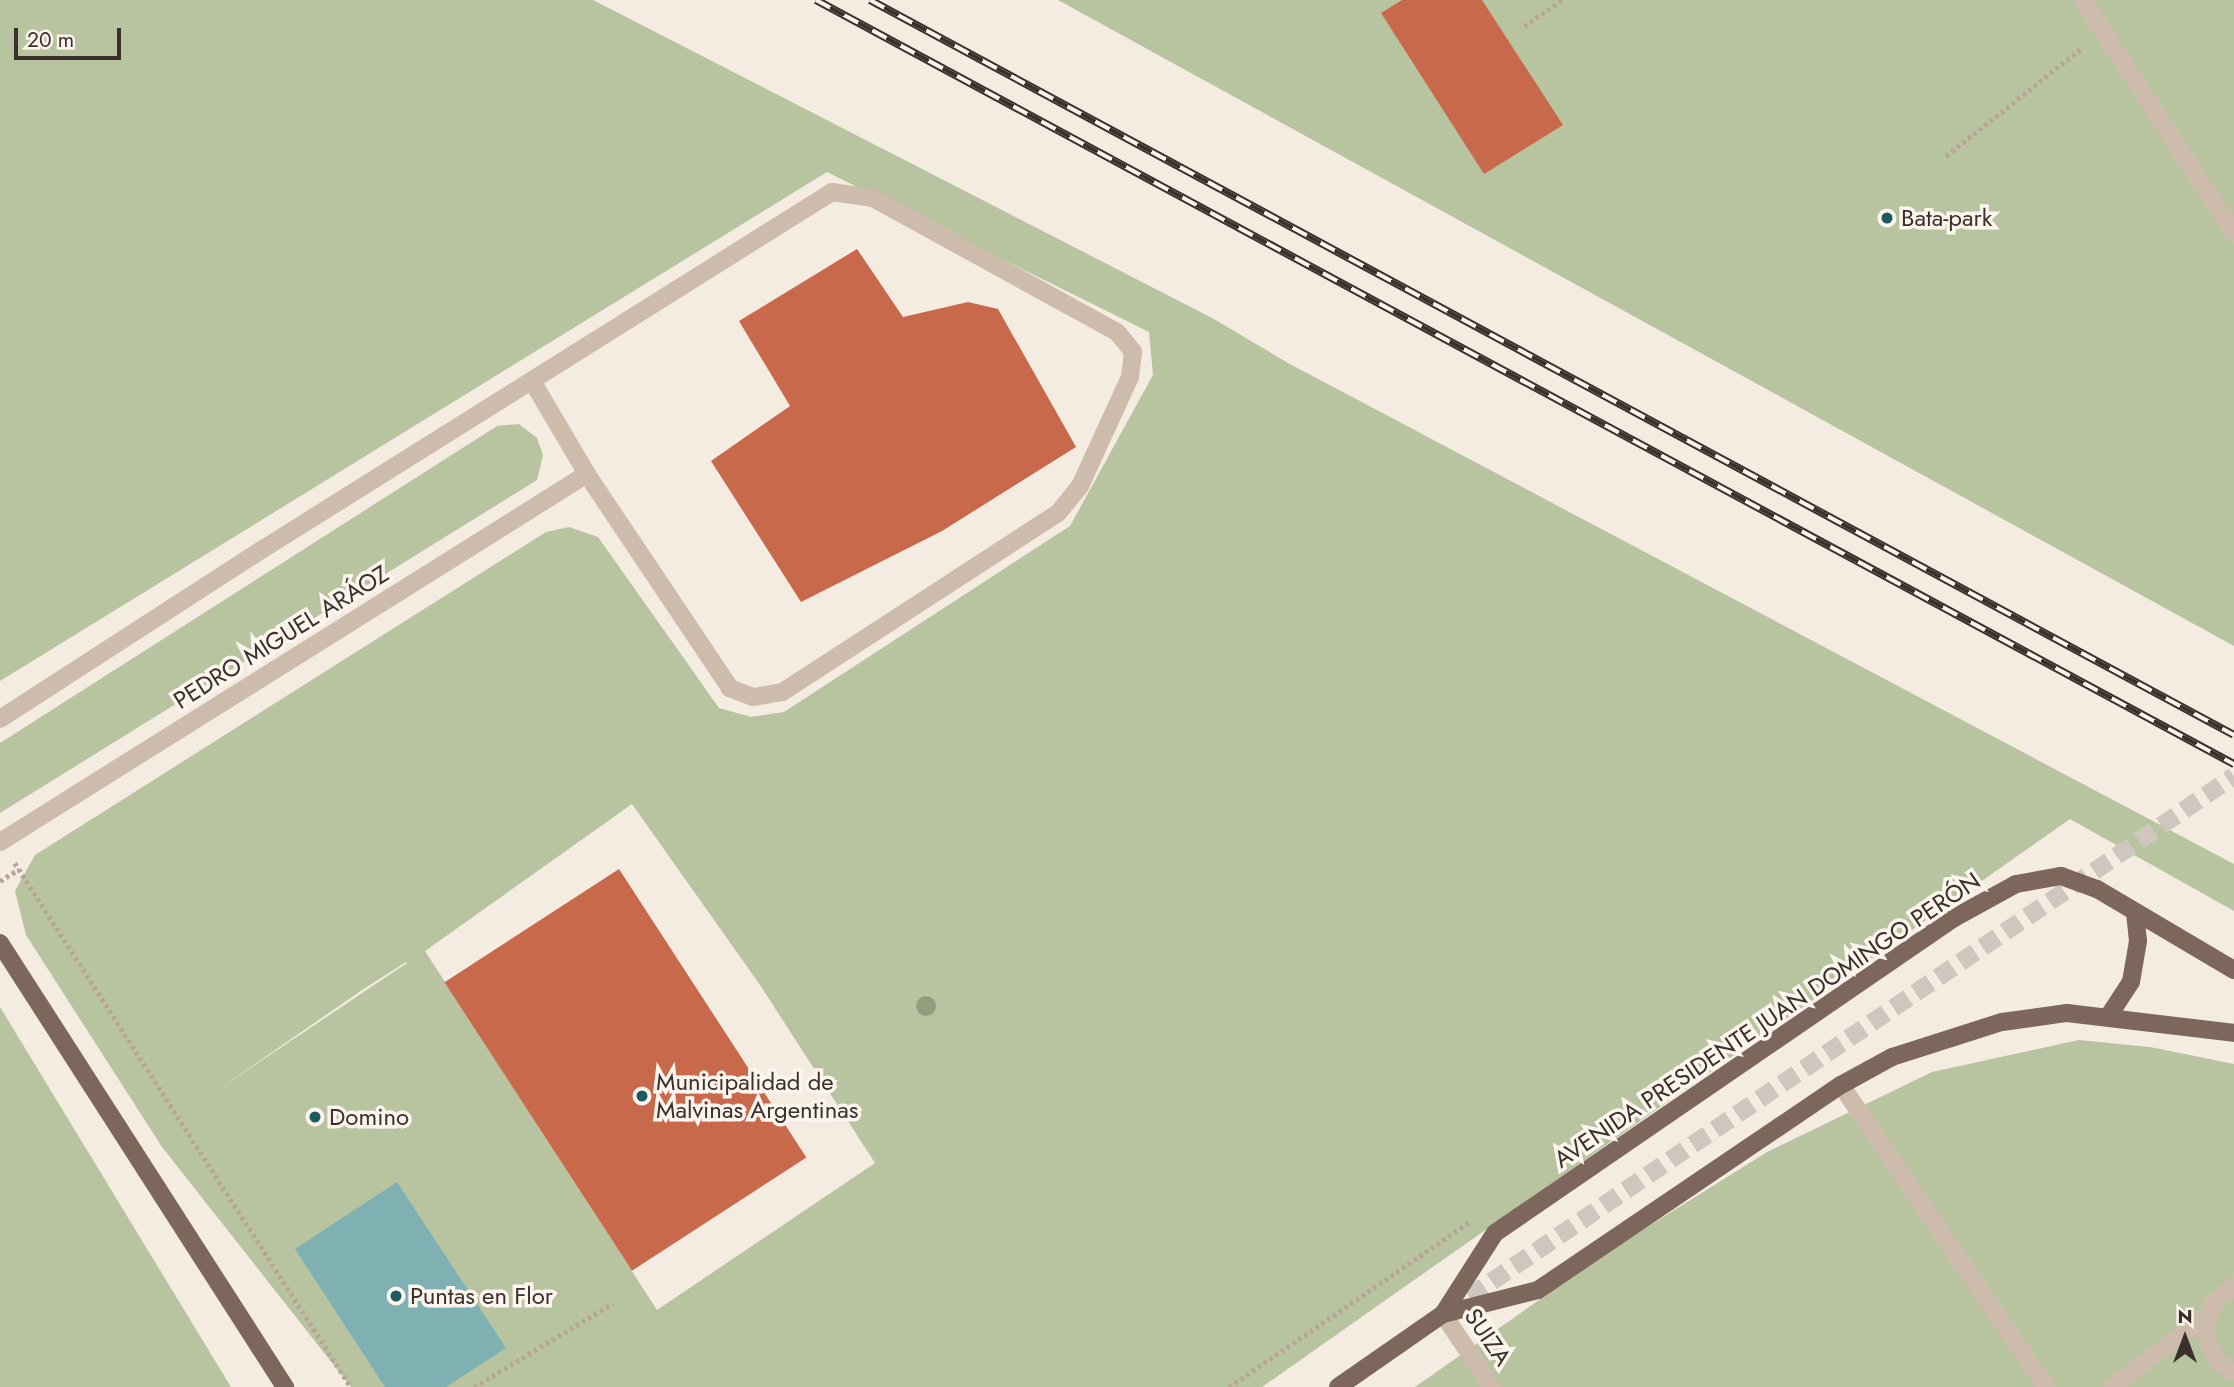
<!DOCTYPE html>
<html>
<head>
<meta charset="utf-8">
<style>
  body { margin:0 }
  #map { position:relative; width:2234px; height:1387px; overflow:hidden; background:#f4ebe1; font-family:Jost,sans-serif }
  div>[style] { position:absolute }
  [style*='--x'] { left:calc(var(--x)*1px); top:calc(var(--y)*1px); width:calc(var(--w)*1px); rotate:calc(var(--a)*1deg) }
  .green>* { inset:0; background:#b8c4a0 }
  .water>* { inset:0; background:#7fb0b2 }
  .building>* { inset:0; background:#c8694b; transform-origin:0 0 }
  .major-tunnel>* { height:18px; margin-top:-9px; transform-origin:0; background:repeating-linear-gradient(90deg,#cfc6bd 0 18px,transparent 0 27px) }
  .path>* { height:4.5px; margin-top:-2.25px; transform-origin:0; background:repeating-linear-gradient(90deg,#b9a596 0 3.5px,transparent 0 7px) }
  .minor>* { height:18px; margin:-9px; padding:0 9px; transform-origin:9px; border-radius:9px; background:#cdbbac }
  .major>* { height:18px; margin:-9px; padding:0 9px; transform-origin:9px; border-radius:9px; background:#7d675c }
  .rail>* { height:8px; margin-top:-4px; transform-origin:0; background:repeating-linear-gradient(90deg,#fbf5ee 0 16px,#3b302b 0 32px); box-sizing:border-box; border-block:2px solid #3b302b }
  .trees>* { width:20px; height:20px; margin:-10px; border-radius:50%; background:#969b7f }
  .dots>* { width:19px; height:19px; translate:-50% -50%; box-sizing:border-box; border:4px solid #fbf5ee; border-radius:50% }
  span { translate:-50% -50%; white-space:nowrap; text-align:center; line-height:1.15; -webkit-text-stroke:7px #fbf5ee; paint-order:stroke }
  .poi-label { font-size:24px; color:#3b302b }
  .left { translate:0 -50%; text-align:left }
  .street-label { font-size:24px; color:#3b302b }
  .north { position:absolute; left:2150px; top:1303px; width:70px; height:70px; -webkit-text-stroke:5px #fbf5ee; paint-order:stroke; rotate:0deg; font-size:19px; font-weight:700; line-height:28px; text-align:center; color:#3b302b }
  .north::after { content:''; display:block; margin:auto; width:24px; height:32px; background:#3b302b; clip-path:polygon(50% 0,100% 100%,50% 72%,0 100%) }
  .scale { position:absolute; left:14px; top:28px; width:107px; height:32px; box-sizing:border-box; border:4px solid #3b302b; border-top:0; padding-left:9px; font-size:21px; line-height:24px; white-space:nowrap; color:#3b302b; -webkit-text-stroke:5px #fbf5ee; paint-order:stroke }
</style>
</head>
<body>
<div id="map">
  <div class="green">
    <i style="clip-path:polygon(evenodd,0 0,593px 0,1214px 319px,1288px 363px,2234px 864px,2234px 911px,2070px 819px,1262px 1387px,351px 1387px,162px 1147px,26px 935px,15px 891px,35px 855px,546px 532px,569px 527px,598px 537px,719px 708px,751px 717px,784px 712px,1070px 526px,1153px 375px,1149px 332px,827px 172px,0 681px,0 0,632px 804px,760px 985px,875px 1163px,657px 1310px,425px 951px,632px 804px,0 0,406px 962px,407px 963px,219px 1089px,365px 988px,406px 962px)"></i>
    <i style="clip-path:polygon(1058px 0,2234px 0,2234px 646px)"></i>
    <i style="clip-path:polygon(519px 424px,537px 438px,543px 455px,537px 480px,0 813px,0 743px,497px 426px)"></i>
    <i style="clip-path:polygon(0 1007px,231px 1387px,0 1387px)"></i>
    <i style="clip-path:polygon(2079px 1040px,2150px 1047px,2234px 1064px,2234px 1387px,1415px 1387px,1609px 1251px,1767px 1152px,1932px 1072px)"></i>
  </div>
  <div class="water">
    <i style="clip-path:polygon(397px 1182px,506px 1348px,446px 1387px,385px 1387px,295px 1249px)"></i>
  </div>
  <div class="building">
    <i style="clip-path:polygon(1402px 0,1482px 0,1563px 125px,1484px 174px,1381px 13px)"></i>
    <i style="clip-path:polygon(857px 249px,903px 317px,968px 302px,998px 309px,1076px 447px,942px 531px,801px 602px,711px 461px,790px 406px,739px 321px)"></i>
    <i style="left:619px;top:869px;width:344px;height:208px;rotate:57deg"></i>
  </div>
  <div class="major-tunnel">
    <i style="--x:1447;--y:1312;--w:952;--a:-34.26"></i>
  </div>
  <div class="path">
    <i style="--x:1524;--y:26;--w:46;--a:-34.4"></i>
    <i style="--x:1946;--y:156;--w:174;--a:-38.5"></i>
    <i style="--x:15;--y:863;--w:622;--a:57.33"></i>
    <i style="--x:0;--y:881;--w:22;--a:-32"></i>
    <i style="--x:474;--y:1387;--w:162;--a:-31.1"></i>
    <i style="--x:1229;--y:1387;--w:291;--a:-34.5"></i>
  </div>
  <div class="minor">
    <i style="--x:2083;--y:0;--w:278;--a:57.1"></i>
    <i style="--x:0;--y:719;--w:313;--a:-32.9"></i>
    <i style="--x:263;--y:549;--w:672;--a:-32.1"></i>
    <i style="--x:832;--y:192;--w:41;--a:8.3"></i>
    <i style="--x:873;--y:198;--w:278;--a:28.8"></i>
    <i style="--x:1117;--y:332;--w:26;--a:51"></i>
    <i style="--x:1133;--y:352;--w:25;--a:97"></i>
    <i style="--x:1130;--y:377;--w:120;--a:114.6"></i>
    <i style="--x:1080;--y:486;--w:35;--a:129"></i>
    <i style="--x:1058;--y:513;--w:329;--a:147"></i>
    <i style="--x:782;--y:692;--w:29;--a:170"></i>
    <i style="--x:753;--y:697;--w:25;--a:-159"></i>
    <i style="--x:730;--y:688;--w:257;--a:-123.8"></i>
    <i style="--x:587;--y:474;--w:108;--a:-120.6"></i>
    <i style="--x:0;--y:842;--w:693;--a:-32.08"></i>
    <i style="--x:1841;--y:1085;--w:365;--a:55.8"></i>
    <i style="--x:2234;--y:1286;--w:28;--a:141"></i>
    <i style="--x:2212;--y:1304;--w:30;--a:104"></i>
    <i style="--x:2205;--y:1333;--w:32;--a:66"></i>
    <i style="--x:2218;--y:1362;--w:19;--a:35"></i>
    <i style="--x:1443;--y:1314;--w:88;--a:56.1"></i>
    <i style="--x:2112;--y:1387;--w:118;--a:-37.1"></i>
  </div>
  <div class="major">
    <i style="--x:0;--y:943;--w:528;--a:57.3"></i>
    <i style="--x:2110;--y:1014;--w:38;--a:-57"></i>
    <i style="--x:2131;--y:982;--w:42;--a:-80.3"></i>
    <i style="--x:2138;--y:941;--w:28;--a:-96"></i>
    <i style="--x:1443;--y:1314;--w:96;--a:-57.3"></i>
    <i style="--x:1495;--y:1233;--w:557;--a:-34.46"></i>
    <i style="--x:1954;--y:918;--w:71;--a:-28.7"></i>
    <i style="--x:2016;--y:884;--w:46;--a:-10.1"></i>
    <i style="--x:2061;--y:876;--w:38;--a:20"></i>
    <i style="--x:2097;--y:889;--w:159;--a:30.6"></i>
    <i style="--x:1338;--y:1387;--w:128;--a:-34.8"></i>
    <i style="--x:1443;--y:1314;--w:98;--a:-14.2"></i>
    <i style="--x:1538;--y:1290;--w:366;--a:-34.1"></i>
    <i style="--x:1841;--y:1085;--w:58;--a:-28.8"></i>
    <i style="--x:1892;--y:1057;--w:115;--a:-17.7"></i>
    <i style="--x:2002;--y:1022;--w:66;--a:-7.9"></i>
    <i style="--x:2067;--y:1013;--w:168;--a:6.8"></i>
  </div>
  <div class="rail">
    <i style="--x:816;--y:0;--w:1611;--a:28.32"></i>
    <i style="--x:870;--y:0;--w:1549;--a:28.32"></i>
  </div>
  <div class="trees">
    <i style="left:926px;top:1006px"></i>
  </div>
  <div class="dots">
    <i style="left:1887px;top:218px;background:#1f5a5e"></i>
    <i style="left:642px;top:1096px;background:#1f5a5e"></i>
    <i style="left:315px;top:1117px;background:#1f5a5e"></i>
    <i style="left:396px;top:1296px;background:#1f5a5e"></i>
  </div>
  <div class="poi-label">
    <span class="left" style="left:1901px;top:218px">Bata-park</span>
    <span class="left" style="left:656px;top:1096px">Municipalidad de<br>Malvinas Argentinas</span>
    <span class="left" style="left:329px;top:1117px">Domino</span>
    <span class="left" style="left:410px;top:1296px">Puntas en Flor</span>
  </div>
  <div class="street-label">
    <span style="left:281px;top:637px;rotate:-32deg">PEDRO MIGUEL ARÁOZ</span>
    <span style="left:1767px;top:1020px;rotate:-34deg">AVENIDA PRESIDENTE JUAN DOMINGO PERÓN</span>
    <span style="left:1488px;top:1337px;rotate:56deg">SUIZA</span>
  </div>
  <div class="north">N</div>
  <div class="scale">20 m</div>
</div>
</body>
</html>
